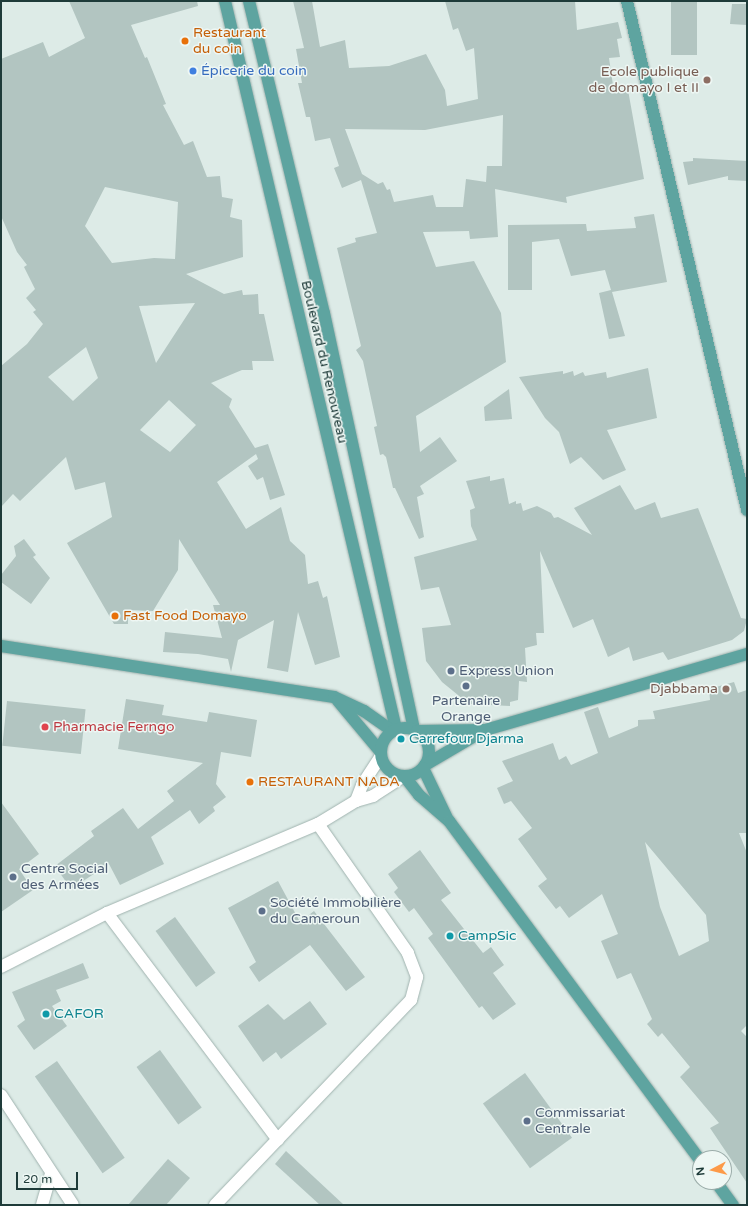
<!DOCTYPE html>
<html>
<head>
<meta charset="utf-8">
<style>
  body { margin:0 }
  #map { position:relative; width:748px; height:1206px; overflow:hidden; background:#ddebe7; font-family:"Varela Round",sans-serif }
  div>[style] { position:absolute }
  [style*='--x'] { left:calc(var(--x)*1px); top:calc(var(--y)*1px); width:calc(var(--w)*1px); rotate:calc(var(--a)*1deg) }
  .building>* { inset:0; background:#b2c5c1; transform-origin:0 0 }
  .roads { filter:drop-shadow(0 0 1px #a0b3af) drop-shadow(0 0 1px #a0b3af) }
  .minor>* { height:12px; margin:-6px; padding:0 6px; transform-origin:6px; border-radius:6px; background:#fff }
  .major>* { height:12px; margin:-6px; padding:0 6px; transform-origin:6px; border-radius:6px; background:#5ea4a0 }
  .major>.ring { margin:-6px; padding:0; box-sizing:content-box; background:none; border:12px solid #5ea4a0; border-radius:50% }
  .dots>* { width:11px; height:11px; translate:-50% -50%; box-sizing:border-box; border:2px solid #eef7f4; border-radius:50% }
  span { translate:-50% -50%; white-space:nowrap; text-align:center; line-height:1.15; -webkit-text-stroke:3px #eef7f4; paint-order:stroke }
  .food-label { font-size:14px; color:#c56008 }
  .left { translate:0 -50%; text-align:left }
  .shop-label { font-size:14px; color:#366cbe }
  .education-label { font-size:14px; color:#785e54 }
  .right { translate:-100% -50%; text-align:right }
  .street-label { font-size:14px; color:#1e3b39 }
  .service-label { font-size:14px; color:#4e5e75 }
  .health-label { font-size:14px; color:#be3a42 }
  .culture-label { font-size:14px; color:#0d838f }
  .frame { position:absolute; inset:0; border:2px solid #1e3b39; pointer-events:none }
  .north { position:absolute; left:692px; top:1150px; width:40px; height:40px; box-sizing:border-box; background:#eef7f4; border:1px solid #9baca9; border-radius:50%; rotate:263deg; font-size:11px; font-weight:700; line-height:16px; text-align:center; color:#1e3b39 }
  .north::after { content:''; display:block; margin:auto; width:14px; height:18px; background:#fd9a49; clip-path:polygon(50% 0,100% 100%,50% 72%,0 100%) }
  .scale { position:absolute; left:16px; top:1172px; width:62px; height:18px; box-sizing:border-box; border:2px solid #1e3b39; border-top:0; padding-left:5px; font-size:12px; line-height:14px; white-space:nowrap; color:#1e3b39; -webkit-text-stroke:3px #eef7f4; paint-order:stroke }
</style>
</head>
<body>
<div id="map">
  <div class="building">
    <i style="clip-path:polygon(evenodd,69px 1px,197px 1px,198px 6px,131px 25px,145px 58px,147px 57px,166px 104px,163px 105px,184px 145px,193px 141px,207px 177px,220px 176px,222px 197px,233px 199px,230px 217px,242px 220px,243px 257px,186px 274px,224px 294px,242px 290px,243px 295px,258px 294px,259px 314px,264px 314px,274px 361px,252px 361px,253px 370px,242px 370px,211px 383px,232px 399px,229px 407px,255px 448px,268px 444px,285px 495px,270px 500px,263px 477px,257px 480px,248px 466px,258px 459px,256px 454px,217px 482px,246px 529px,281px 507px,290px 541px,305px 555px,308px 584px,318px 581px,323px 598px,327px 596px,340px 657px,315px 665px,298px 612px,288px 672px,267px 668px,274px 620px,238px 640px,231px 672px,228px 659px,198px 654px,163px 652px,165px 632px,222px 638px,213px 605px,220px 605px,179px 539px,178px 570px,153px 611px,128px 610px,128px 624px,114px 624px,67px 543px,112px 517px,105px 482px,75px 490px,66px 457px,20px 501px,13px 494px,1px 507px,1px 366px,27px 344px,43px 324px,33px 312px,36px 310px,26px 298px,35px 289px,24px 267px,27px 265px,17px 252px,1px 216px,1px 59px,43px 42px,49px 57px,85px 38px,69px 1px,105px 187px,178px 202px,175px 259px,154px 258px,112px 263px,85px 226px,105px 187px,69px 1px,195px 303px,156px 363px,139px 306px,195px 303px,69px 1px,86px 347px,98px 378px,73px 401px,48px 377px,86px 347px,69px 1px,169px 400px,196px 425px,170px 452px,140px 430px,169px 400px)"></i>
    <i style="clip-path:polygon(evenodd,293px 1px,312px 1px,320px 47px,345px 40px,349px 68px,389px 66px,426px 54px,445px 90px,447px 106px,478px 99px,474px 48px,466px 51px,458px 28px,453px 30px,445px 1px,575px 1px,577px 30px,618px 22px,622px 38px,617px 39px,620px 57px,609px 58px,614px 92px,628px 90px,644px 179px,566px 197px,567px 203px,495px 189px,498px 237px,470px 239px,469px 231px,423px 232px,436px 267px,474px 261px,501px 313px,506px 362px,416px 416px,420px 452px,440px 437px,457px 461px,420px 486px,424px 494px,417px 497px,424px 537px,419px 539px,395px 488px,393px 488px,386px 457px,383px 454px,380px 455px,374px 427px,377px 426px,363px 361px,356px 350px,361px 346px,337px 248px,356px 242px,355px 238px,377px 233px,361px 180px,342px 188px,334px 168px,339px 166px,330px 138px,315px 141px,310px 117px,306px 117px,298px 83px,302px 83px,296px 49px,304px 48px,293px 1px,503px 115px,502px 166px,487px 166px,486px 182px,466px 179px,463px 207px,436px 207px,433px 195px,394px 202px,390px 189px,387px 190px,383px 182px,378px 184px,362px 174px,345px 129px,425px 130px,503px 115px)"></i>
    <i style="left:671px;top:1px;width:26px;height:54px"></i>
    <i style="clip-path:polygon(732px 4px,747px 4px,747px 25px,730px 24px)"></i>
    <i style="clip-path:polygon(693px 158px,747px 161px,747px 181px,728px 180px,728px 176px,688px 185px,683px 162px,693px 161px)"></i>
    <i style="clip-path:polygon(654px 214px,667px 282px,612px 292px,625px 336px,609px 339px,599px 293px,611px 290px,605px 270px,571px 276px,559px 239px,532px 242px,532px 290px,508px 290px,508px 225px,586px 224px,587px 231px,636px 228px,634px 217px)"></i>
    <i style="clip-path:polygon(648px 368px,657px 418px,607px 430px,626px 470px,603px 480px,581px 457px,570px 464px,559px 432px,545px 418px,519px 377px,563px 371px,563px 374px,573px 371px,574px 376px,583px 372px,585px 376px,606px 372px,607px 378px)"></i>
    <i style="clip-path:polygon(509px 389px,512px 419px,485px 421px,484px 407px)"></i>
    <i style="clip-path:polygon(490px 476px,490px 481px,504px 478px,509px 504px,516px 501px,516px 504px,521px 503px,523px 511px,537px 506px,551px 513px,554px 518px,558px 517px,592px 535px,574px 508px,620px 485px,635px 510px,655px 502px,661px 518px,698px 508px,741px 618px,747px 619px,744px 631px,732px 640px,668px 660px,663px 652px,633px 661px,629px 647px,608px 657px,593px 619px,573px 628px,540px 551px,544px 633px,536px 633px,537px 645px,525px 648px,527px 682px,519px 681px,518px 700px,510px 702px,510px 706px,469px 704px,442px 682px,426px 661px,422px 628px,451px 625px,439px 587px,421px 590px,414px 557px,477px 540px,471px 526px,470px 510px,475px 508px,466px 481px)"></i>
    <i style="clip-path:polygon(24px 539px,36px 555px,33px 557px,50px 578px,31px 604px,1px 582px,1px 575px,16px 556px,14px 546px)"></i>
    <i style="clip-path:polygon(evenodd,734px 682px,738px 693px,747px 690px,747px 833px,739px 833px,747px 853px,747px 1025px,741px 1031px,747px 1037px,747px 1183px,710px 1128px,719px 1123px,680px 1077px,690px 1067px,662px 1033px,658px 1037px,647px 1024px,652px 1019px,631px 973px,617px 979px,601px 941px,618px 934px,602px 894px,569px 918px,560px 906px,556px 909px,538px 886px,547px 879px,518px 839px,532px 828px,511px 801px,504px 804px,497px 788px,513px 781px,502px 761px,553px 743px,559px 760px,566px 756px,571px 765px,598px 753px,584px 712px,598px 707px,609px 738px,638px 726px,638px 720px,655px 719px,653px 711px,710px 700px,709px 689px,734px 682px,645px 842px,706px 915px,709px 941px,679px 956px,660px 907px,645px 842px)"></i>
    <i style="clip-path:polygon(126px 699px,164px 705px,162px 715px,207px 722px,209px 712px,257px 720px,251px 757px,221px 752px,216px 784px,226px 797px,213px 807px,215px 811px,199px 824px,190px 810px,151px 837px,164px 864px,120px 885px,109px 864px,71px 889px,55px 866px,94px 836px,91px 831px,123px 808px,138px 829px,174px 801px,167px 791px,203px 763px,118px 749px)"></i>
    <i style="left:7px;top:701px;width:79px;height:45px;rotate:6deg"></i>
    <i style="clip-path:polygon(1px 802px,39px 854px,19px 869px,33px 890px,1px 912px)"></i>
    <i style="clip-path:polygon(420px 850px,451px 893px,441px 900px,483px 953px,491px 947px,504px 965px,493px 973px,516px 1004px,493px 1020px,482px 1006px,479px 1008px,428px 938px,433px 934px,414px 908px,409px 912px,394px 892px,398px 888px,388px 874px)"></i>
    <i style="clip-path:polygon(278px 881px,300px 922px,314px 911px,365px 977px,346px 991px,310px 945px,259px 982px,249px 967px,256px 962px,228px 908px)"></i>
    <i style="left:175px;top:917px;width:69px;height:24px;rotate:54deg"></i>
    <i style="clip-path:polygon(83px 963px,89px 978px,56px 990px,61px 1001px,52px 1006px,67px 1026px,34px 1050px,17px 1026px,25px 1020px,12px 992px)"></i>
    <i style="clip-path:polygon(310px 1001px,327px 1024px,281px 1059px,276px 1052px,263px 1062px,238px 1026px,268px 1004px,284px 1020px)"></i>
    <i style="left:160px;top:1050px;width:71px;height:29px;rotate:54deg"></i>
    <i style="left:57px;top:1061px;width:118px;height:27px;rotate:55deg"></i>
    <i style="left:525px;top:1073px;width:80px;height:52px;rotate:54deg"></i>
    <i style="clip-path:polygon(286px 1151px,344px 1205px,320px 1205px,275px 1164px)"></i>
    <i style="clip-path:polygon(168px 1159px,190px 1178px,166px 1205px,128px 1205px)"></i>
  </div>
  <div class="roads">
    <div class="minor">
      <i style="--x:356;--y:801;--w:17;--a:-69"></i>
      <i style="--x:362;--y:785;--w:35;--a:-57"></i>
      <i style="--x:107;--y:913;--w:284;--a:53"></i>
      <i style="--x:1;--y:967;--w:119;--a:-27"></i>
      <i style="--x:107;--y:913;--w:229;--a:-22.9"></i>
      <i style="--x:318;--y:824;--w:44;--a:-31.2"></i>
      <i style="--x:356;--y:801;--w:18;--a:-16"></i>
      <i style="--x:373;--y:796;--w:35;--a:-33"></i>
      <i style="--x:1;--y:1095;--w:131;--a:56.8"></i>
      <i style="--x:42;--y:1205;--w:33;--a:-74"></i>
      <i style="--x:215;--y:1205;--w:284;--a:-46.3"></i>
      <i style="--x:411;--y:1000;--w:24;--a:-75"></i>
      <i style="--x:417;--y:977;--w:26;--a:-111"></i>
      <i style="--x:408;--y:953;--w:157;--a:-124.9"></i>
    </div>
    <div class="major">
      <i style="--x:225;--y:1;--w:748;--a:76.78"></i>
      <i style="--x:249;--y:1;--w:321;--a:76.5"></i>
      <i style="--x:324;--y:313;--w:427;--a:77.8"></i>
      <i style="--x:627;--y:1;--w:523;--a:76.73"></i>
      <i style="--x:1;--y:646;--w:337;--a:8.7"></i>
      <i style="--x:334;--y:697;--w:33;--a:25"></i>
      <i style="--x:364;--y:711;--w:35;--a:35"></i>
      <i style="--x:338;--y:701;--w:65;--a:50"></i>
      <i class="ring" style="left:381px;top:728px;width:36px;height:36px"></i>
      <i style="--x:417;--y:731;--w:68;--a:-0.8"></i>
      <i style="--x:425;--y:765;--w:69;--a:-30.3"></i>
      <i style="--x:485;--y:730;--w:273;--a:-16.2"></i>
      <i style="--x:423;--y:768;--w:55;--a:64.4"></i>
      <i style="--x:405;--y:777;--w:23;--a:52"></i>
      <i style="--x:419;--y:795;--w:40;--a:41"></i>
      <i style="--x:449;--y:821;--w:422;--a:53.5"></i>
      <i style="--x:716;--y:1182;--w:29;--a:54"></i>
    </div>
  </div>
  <div class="dots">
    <i style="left:185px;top:41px;background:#e8710a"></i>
    <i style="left:193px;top:71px;background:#3f7fe0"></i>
    <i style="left:707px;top:80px;background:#8d6e63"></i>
    <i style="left:115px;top:616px;background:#e8710a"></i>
    <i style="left:451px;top:671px;background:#5c6f8a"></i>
    <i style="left:466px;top:686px;background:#5c6f8a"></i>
    <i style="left:726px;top:689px;background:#8d6e63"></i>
    <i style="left:45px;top:727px;background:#e0444e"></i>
    <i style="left:401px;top:739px;background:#0f9aa8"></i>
    <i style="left:250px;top:782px;background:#e8710a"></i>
    <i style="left:13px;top:877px;background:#5c6f8a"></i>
    <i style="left:262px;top:911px;background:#5c6f8a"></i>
    <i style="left:450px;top:936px;background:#0f9aa8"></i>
    <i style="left:46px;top:1014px;background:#0f9aa8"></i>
    <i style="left:527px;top:1121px;background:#5c6f8a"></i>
  </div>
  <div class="food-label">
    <span class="left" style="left:193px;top:41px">Restaurant<br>du coin</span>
    <span class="left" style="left:123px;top:616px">Fast Food Domayo</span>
    <span class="left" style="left:258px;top:782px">RESTAURANT NADA</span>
  </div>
  <div class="shop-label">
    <span class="left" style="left:201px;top:71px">Épicerie du coin</span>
  </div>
  <div class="education-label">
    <span class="right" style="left:699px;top:80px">Ecole publique<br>de domayo I et II</span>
    <span class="right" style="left:718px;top:689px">Djabbama</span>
  </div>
  <div class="street-label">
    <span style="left:324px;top:362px;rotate:77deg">Boulevard du Renouveau</span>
  </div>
  <div class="service-label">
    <span class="left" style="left:459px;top:671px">Express Union</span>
    <span style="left:466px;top:709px">Partenaire<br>Orange</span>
    <span class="left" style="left:21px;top:877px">Centre Social<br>des Armées</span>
    <span class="left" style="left:270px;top:911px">Société Immobilière<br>du Cameroun</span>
    <span class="left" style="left:535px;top:1121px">Commissariat<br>Centrale</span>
  </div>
  <div class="health-label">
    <span class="left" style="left:53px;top:727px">Pharmacie Ferngo</span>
  </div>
  <div class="culture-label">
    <span class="left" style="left:409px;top:739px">Carrefour Djarma</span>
    <span class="left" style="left:458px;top:936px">CampSic</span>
    <span class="left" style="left:54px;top:1014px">CAFOR</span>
  </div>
  <div class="frame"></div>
  <div class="north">N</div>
  <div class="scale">20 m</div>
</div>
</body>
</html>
